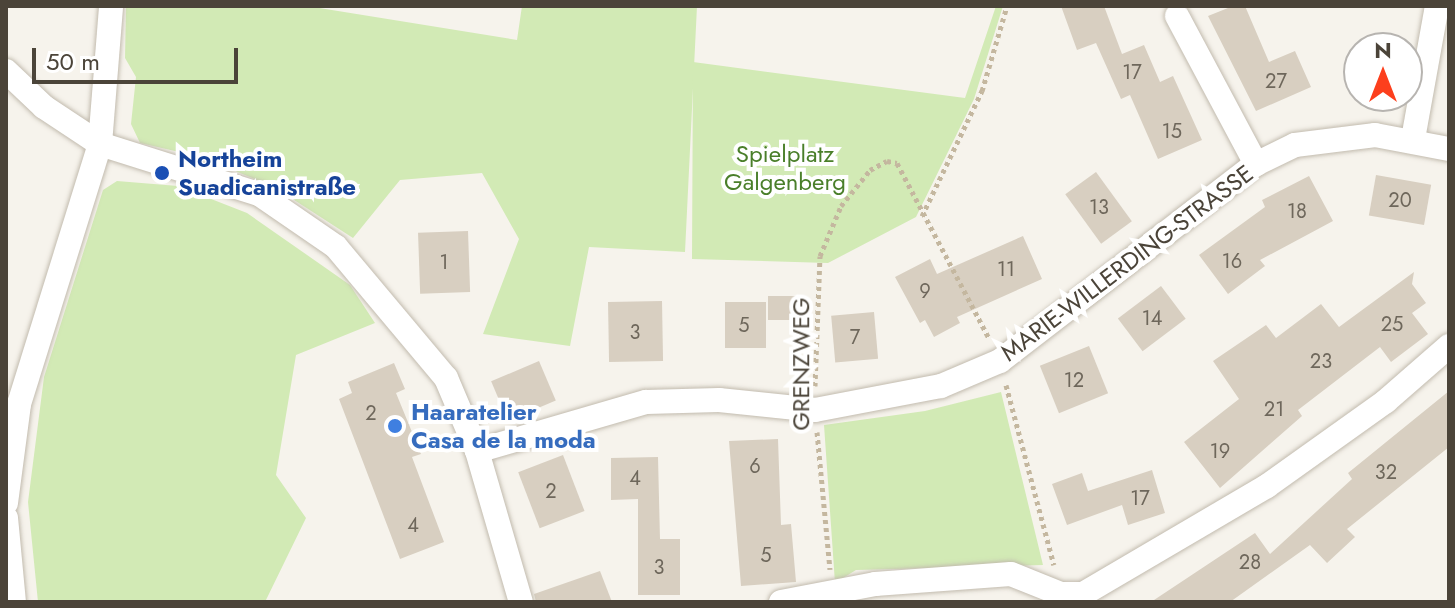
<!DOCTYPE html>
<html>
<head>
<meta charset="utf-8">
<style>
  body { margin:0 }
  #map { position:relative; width:1455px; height:608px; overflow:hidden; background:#f6f3ec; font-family:Jost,sans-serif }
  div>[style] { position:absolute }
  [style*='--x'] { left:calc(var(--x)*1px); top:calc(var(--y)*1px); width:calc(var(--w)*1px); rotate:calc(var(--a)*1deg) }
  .green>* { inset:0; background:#d2eab5 }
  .building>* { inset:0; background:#d8cfc1; transform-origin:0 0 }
  .path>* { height:5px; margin-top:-2.5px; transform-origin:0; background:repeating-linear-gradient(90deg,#c4b79f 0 4px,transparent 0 8px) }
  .roads { filter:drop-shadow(0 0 2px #c2bbae) drop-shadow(0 0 2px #c2bbae) }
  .street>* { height:24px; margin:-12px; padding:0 12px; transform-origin:12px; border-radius:12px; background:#fff }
  .dots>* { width:22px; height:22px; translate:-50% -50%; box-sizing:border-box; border:4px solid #fff; border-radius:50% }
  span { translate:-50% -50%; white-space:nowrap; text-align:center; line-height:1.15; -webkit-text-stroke:8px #fff; paint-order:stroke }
  .number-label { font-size:20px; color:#6e675b }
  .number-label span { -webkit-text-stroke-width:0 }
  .park-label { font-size:24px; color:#4a7f2a }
  .transit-label { font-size:24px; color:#164399; font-weight:700 }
  .left { translate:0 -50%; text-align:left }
  .street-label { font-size:24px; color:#4b4439 }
  .shop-label { font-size:24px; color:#366cbe; font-weight:700 }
  .frame { position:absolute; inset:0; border:8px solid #4b4439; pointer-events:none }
  .north { position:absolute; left:1343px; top:32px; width:80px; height:80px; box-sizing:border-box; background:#fff; border:2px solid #b7b4b0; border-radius:50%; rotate:0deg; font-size:22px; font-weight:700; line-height:32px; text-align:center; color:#4b4439 }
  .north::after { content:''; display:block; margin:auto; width:28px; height:36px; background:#fc3f1d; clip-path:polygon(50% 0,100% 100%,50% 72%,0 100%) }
  .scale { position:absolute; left:32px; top:48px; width:206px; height:36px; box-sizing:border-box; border:4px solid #4b4439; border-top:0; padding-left:10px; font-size:24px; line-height:28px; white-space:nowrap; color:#4b4439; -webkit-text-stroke:6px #fff; paint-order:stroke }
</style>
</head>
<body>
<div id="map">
  <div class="green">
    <i style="clip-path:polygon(126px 6px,307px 6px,517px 40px,522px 6px,697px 6px,685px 252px,589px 247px,570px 346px,483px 334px,519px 239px,482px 173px,400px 180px,353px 238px,274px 187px,201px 157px,140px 143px,131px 124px,136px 77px,125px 58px)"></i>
    <i style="clip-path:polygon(996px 6px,1003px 6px,974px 99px,916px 217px,828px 263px,692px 259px,693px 62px,965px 98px)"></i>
    <i style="clip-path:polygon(117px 181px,178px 186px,247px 213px,350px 285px,375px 323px,296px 355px,276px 475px,306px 518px,265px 602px,38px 602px,28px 502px,44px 377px,103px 190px)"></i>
    <i style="clip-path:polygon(1001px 392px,1043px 565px,856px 570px,835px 583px,824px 425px,925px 411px)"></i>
  </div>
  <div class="building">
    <i style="clip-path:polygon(1061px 6px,1104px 6px,1122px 54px,1144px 45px,1160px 82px,1173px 76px,1202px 140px,1158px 159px,1130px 95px,1121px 99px,1096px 43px,1077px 50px)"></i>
    <i style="clip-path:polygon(1233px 6px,1245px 6px,1269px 62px,1295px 51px,1311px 87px,1256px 111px,1208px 16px)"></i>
    <i style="left:1096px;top:172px;width:61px;height:38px;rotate:54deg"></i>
    <i style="left:1376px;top:175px;width:56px;height:41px;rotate:10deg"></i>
    <i style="clip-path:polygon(1309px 176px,1333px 221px,1260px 260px,1265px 266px,1228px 294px,1199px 255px,1265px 207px,1262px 200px)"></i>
    <i style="left:468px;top:231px;width:61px;height:50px;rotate:88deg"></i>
    <i style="clip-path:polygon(1023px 236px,1042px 279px,957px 317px,960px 323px,934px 337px,925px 320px,920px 323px,895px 277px,930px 259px,937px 274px)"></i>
    <i style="clip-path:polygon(1414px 272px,1412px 284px,1426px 303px,1412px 313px,1428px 334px,1391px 362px,1380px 347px,1298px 410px,1302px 416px,1220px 488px,1184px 442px,1239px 399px,1213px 361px,1266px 325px,1276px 338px,1321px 304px,1339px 327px)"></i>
    <i style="left:1161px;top:286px;width:41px;height:54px;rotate:53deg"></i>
    <i style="left:768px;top:296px;width:31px;height:24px"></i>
    <i style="left:662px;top:301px;width:60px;height:54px;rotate:89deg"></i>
    <i style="left:725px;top:302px;width:41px;height:46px"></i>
    <i style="left:874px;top:312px;width:47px;height:43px;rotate:85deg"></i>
    <i style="left:1089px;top:346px;width:51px;height:53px;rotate:68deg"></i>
    <i style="left:539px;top:361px;width:43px;height:52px;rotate:67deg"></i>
    <i style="clip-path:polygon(394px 363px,405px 389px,396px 393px,421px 454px,412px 457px,444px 542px,400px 559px,339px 399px,352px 393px,348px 382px)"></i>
    <i style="clip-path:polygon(1449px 391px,1449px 447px,1347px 529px,1355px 537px,1327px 563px,1310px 545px,1230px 602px,1151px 602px,1255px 533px,1270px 554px,1352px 479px,1348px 473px)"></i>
    <i style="clip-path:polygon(778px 439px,781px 525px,791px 524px,796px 582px,741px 586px,729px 441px)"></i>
    <i style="left:563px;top:455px;width:60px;height:48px;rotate:69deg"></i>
    <i style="clip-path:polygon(658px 457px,660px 539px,680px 539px,680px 595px,638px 595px,638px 499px,611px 500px,611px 458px)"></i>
    <i style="clip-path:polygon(1152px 470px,1165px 513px,1128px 525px,1122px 505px,1067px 525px,1052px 484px,1082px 473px,1088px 491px)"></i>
    <i style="clip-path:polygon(600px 571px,612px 602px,536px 602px,534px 594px)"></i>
  </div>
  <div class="path">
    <i style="--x:922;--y:216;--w:139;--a:-64.4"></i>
    <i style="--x:982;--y:91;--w:89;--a:-73.6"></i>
    <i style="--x:1006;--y:385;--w:186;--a:75.1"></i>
    <i style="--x:815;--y:386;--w:130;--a:-87.8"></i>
    <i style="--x:820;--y:256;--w:54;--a:-67.2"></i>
    <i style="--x:841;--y:206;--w:46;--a:-51.1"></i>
    <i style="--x:870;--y:170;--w:19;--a:-28"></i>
    <i style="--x:887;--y:161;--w:10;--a:11"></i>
    <i style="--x:897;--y:163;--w:198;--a:62.3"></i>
    <i style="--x:817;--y:432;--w:138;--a:84.6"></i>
  </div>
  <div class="roads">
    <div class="street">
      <i style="--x:1177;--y:16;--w:168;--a:61.9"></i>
      <i style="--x:6;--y:71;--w:52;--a:43.5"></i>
      <i style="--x:44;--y:107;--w:67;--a:33.5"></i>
      <i style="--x:100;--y:144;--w:167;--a:17.5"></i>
      <i style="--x:259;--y:194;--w:93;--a:34.5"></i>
      <i style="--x:336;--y:247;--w:171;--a:50"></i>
      <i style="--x:446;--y:378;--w:79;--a:67"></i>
      <i style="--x:477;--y:451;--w:157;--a:73.8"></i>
      <i style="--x:1413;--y:139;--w:135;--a:-79.8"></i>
      <i style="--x:477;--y:451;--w:176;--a:-16.2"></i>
      <i style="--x:646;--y:402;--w:73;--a:-1.6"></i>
      <i style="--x:719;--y:400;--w:97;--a:5.9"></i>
      <i style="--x:815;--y:410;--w:128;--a:-10.8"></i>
      <i style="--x:941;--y:386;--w:64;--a:-23"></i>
      <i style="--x:1000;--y:361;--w:323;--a:-37.6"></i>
      <i style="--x:1256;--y:164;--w:43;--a:-26"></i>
      <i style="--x:1295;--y:145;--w:81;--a:-7.1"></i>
      <i style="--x:1375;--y:135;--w:75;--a:10.7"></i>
      <i style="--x:6;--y:503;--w:100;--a:-82.5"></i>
      <i style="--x:19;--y:404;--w:272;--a:-72.7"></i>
      <i style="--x:100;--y:144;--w:138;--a:-85.4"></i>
      <i style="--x:6;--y:518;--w:84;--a:84.6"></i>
      <i style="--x:781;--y:602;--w:96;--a:-10.8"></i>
      <i style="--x:875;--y:584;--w:136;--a:-4.2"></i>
      <i style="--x:1011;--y:574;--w:54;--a:21.8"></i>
      <i style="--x:1061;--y:594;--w:22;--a:0"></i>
      <i style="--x:1083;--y:594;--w:213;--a:-30.4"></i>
      <i style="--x:1267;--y:486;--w:146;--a:-35.5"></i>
      <i style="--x:1386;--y:401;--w:84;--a:-41.1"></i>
    </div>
  </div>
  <div class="dots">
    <i style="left:162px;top:173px;background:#1a4fb4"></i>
    <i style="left:395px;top:426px;background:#3f7fe0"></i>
  </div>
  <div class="number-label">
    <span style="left:1132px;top:72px">17</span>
    <span style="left:1276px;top:81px">27</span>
    <span style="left:1172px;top:131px">15</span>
    <span style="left:1400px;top:200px">20</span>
    <span style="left:1099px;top:207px">13</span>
    <span style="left:1297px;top:211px">18</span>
    <span style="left:1232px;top:261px">16</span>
    <span style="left:444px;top:262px">1</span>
    <span style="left:1006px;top:269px">11</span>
    <span style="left:925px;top:291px">9</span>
    <span style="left:1152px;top:318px">14</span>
    <span style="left:1392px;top:324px">25</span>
    <span style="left:744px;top:325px">5</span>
    <span style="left:635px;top:332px">3</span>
    <span style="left:855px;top:337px">7</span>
    <span style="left:1321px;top:361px">23</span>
    <span style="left:1074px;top:380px">12</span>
    <span style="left:1274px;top:409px">21</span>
    <span style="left:371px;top:413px">2</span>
    <span style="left:1220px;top:451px">19</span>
    <span style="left:755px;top:466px">6</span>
    <span style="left:1386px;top:472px">32</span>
    <span style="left:635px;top:478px">4</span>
    <span style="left:551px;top:491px">2</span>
    <span style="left:1140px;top:498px">17</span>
    <span style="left:413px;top:525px">4</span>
    <span style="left:766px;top:555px">5</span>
    <span style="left:1250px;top:562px">28</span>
    <span style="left:659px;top:567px">3</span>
  </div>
  <div class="park-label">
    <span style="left:785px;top:168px">Spielplatz<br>Galgenberg</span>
  </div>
  <div class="transit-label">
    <span class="left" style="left:178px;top:173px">Northeim<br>Suadicanistraße</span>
  </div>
  <div class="street-label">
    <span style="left:1127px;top:263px;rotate:-37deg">MARIE-WILLERDING-STRASSE</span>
    <span style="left:801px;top:364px;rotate:-90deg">GRENZWEG</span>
  </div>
  <div class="shop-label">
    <span class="left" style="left:411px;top:426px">Haaratelier<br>Casa de la moda</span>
  </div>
  <div class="frame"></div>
  <div class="north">N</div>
  <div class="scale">50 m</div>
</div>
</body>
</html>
